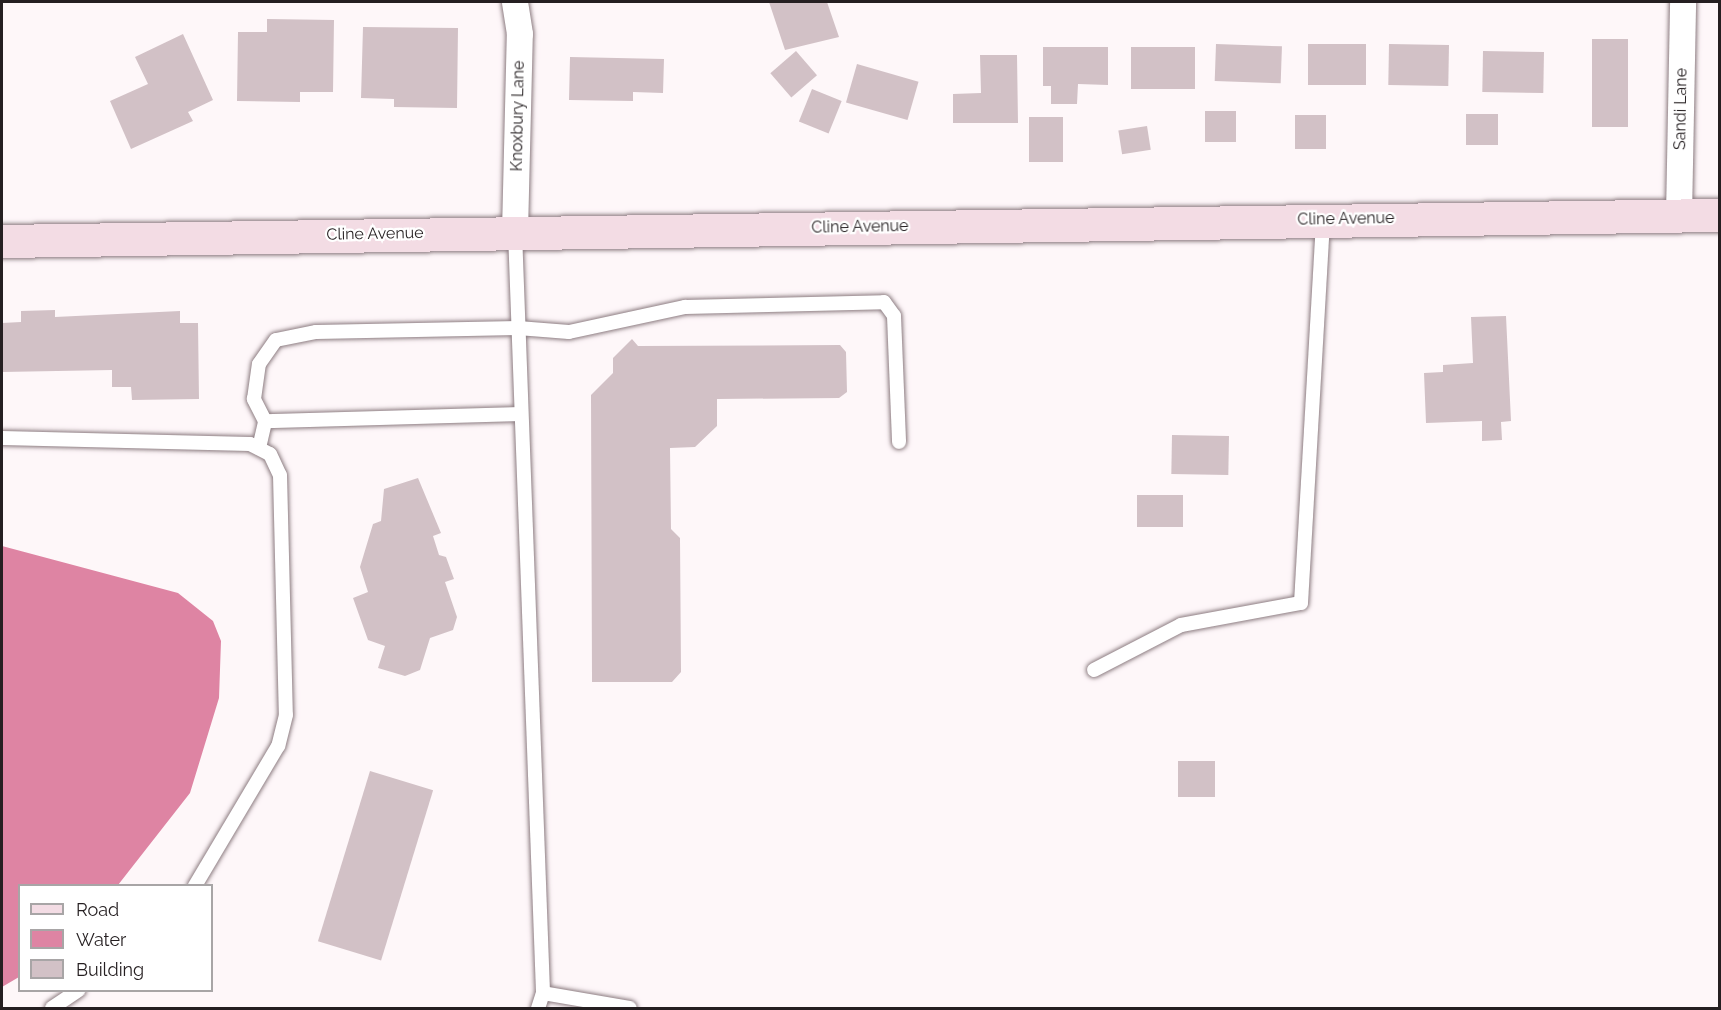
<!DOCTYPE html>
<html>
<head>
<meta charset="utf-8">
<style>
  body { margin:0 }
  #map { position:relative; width:1721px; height:1010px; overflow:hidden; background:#fef7f9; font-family:Raleway,sans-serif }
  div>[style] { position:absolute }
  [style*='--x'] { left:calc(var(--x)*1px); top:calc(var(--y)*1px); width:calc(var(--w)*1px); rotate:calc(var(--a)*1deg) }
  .water>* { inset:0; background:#de84a3 }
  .building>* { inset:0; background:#d2c1c6; transform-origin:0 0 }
  .roads { filter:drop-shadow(0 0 2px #8d7d82) drop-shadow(0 0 2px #8d7d82) }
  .lane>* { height:14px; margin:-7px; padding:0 7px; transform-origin:7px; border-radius:7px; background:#fff }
  .street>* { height:26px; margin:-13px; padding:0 13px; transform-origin:13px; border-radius:13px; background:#fff }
  .secondary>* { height:33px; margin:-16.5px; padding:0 16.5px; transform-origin:16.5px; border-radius:16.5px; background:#f3dce4 }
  span { translate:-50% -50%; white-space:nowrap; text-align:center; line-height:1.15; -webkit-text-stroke:4.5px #fff; paint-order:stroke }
  .street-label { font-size:16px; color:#251f21 }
  .frame { position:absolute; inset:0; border:3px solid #251f21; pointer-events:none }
  .legend { position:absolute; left:18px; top:884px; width:195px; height:108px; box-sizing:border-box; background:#fff; border:2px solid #a8a5a6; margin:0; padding:8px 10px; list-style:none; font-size:18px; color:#251f21 }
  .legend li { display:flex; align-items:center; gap:12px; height:30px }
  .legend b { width:30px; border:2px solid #a8a5a6 }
</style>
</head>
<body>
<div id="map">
  <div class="water">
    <i style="clip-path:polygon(2px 546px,178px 593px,213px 621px,221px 641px,219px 698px,190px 793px,118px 885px,20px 886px,19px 977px,2px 987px)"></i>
  </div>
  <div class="building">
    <i style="clip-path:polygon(769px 2px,827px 2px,839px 37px,785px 50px)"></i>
    <i style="clip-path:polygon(267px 19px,334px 20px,333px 92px,300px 92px,300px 102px,237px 101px,238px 32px,267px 32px)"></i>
    <i style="clip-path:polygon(363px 27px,458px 28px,457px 108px,394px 107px,394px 99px,361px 98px)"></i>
    <i style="clip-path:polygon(183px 34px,213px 100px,188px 112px,193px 121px,131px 149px,110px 101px,148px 84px,135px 57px)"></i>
    <i style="left:1592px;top:39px;width:36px;height:88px"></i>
    <i style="left:1216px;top:44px;width:66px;height:37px;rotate:2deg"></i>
    <i style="left:1366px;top:44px;width:41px;height:58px;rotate:90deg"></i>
    <i style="left:1389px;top:44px;width:60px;height:41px;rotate:1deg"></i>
    <i style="clip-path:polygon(1043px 47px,1108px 47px,1108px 85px,1078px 84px,1077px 104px,1051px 104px,1051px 86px,1043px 86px)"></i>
    <i style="left:1195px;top:47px;width:42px;height:64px;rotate:90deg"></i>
    <i style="left:796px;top:51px;width:32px;height:34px;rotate:49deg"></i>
    <i style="left:1483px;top:51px;width:61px;height:41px;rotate:1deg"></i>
    <i style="clip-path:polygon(980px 55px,1017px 55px,1018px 123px,953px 123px,953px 94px,981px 93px)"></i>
    <i style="clip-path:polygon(570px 57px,664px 59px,663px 93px,633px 92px,633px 101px,569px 100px)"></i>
    <i style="left:857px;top:64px;width:64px;height:40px;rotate:16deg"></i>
    <i style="left:812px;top:89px;width:32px;height:35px;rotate:22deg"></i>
    <i style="left:1205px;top:111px;width:31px;height:31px"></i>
    <i style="left:1466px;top:114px;width:32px;height:31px"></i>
    <i style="left:1295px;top:115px;width:31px;height:34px"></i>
    <i style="left:1029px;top:117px;width:34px;height:45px"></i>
    <i style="left:1147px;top:126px;width:24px;height:29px;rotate:81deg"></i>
    <i style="clip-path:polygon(55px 310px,55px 317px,180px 311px,180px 323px,198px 323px,199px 399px,132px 400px,131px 387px,112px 387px,112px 370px,2px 372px,2px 323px,21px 322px,21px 311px)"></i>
    <i style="clip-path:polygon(1506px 316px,1511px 421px,1501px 422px,1502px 440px,1482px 441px,1482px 421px,1426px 423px,1424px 373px,1443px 372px,1443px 365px,1473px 363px,1471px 317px)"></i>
    <i style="clip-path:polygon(632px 339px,638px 346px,840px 345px,846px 352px,847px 392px,839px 398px,717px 399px,717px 426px,695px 447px,670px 448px,671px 529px,680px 538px,681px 672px,672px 682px,592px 682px,591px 395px,613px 373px,613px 358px)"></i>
    <i style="left:1172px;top:435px;width:57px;height:39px;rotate:1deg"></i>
    <i style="clip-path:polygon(418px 478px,441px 533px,433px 536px,439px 555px,446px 557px,454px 579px,445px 582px,457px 617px,453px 630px,430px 638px,420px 670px,405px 676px,378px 668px,385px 646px,368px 640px,353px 598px,368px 592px,360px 567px,373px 524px,381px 521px,384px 489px)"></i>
    <i style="left:1137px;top:495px;width:46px;height:32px"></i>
    <i style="left:1178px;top:761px;width:37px;height:36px"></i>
    <i style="left:370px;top:771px;width:66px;height:178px;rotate:17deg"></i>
  </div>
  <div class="roads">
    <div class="lane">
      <i style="--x:515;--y:232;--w:762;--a:87.89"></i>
      <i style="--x:543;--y:993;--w:16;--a:108"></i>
      <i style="--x:521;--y:414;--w:256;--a:178.4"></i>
      <i style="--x:265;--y:421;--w:25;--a:-117"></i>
      <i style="--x:254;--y:399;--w:35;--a:-82"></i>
      <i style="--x:259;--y:364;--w:29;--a:-55"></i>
      <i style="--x:276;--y:340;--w:41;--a:-11.3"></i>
      <i style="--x:316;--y:332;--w:202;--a:-1.1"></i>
      <i style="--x:518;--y:328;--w:51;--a:4.5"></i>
      <i style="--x:569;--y:332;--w:119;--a:-12.2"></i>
      <i style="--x:685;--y:307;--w:199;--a:-1.4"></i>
      <i style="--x:884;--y:302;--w:17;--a:54"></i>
      <i style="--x:894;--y:316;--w:126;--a:87.7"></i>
      <i style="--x:2;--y:438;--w:248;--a:1.4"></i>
      <i style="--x:250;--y:444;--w:22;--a:27"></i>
      <i style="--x:270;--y:454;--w:23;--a:65"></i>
      <i style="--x:280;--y:475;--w:240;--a:88.6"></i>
      <i style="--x:286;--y:715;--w:32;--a:104"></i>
      <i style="--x:278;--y:746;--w:163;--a:120.7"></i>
      <i style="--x:259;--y:448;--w:28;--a:-77"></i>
      <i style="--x:1094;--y:670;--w:98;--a:-27.3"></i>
      <i style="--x:1181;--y:625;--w:122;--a:-10.4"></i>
      <i style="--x:1301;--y:603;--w:382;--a:-86.7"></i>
      <i style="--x:543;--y:993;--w:88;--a:9.8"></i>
      <i style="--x:52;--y:1008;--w:32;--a:-34"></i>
    </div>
    <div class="street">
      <i style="--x:1679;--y:216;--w:214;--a:-88.9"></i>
      <i style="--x:515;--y:232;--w:198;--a:-88.6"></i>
      <i style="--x:520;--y:34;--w:32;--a:-99"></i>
    </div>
    <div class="secondary">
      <i style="--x:2;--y:241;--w:1718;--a:-0.87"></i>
    </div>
  </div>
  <div class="street-label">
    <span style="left:1681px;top:109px;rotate:-89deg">Sandi Lane</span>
    <span style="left:518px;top:116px;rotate:-89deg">Knoxbury Lane</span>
    <span style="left:1346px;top:219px;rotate:-1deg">Cline Avenue</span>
    <span style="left:860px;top:227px;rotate:-1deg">Cline Avenue</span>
    <span style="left:375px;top:234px;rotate:-1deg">Cline Avenue</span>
  </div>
  <div class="frame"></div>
  <ul class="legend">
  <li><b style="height:8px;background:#f3dce4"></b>Road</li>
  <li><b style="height:16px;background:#de84a3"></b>Water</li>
  <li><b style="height:16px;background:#d2c1c6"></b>Building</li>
  </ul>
</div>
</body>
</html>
